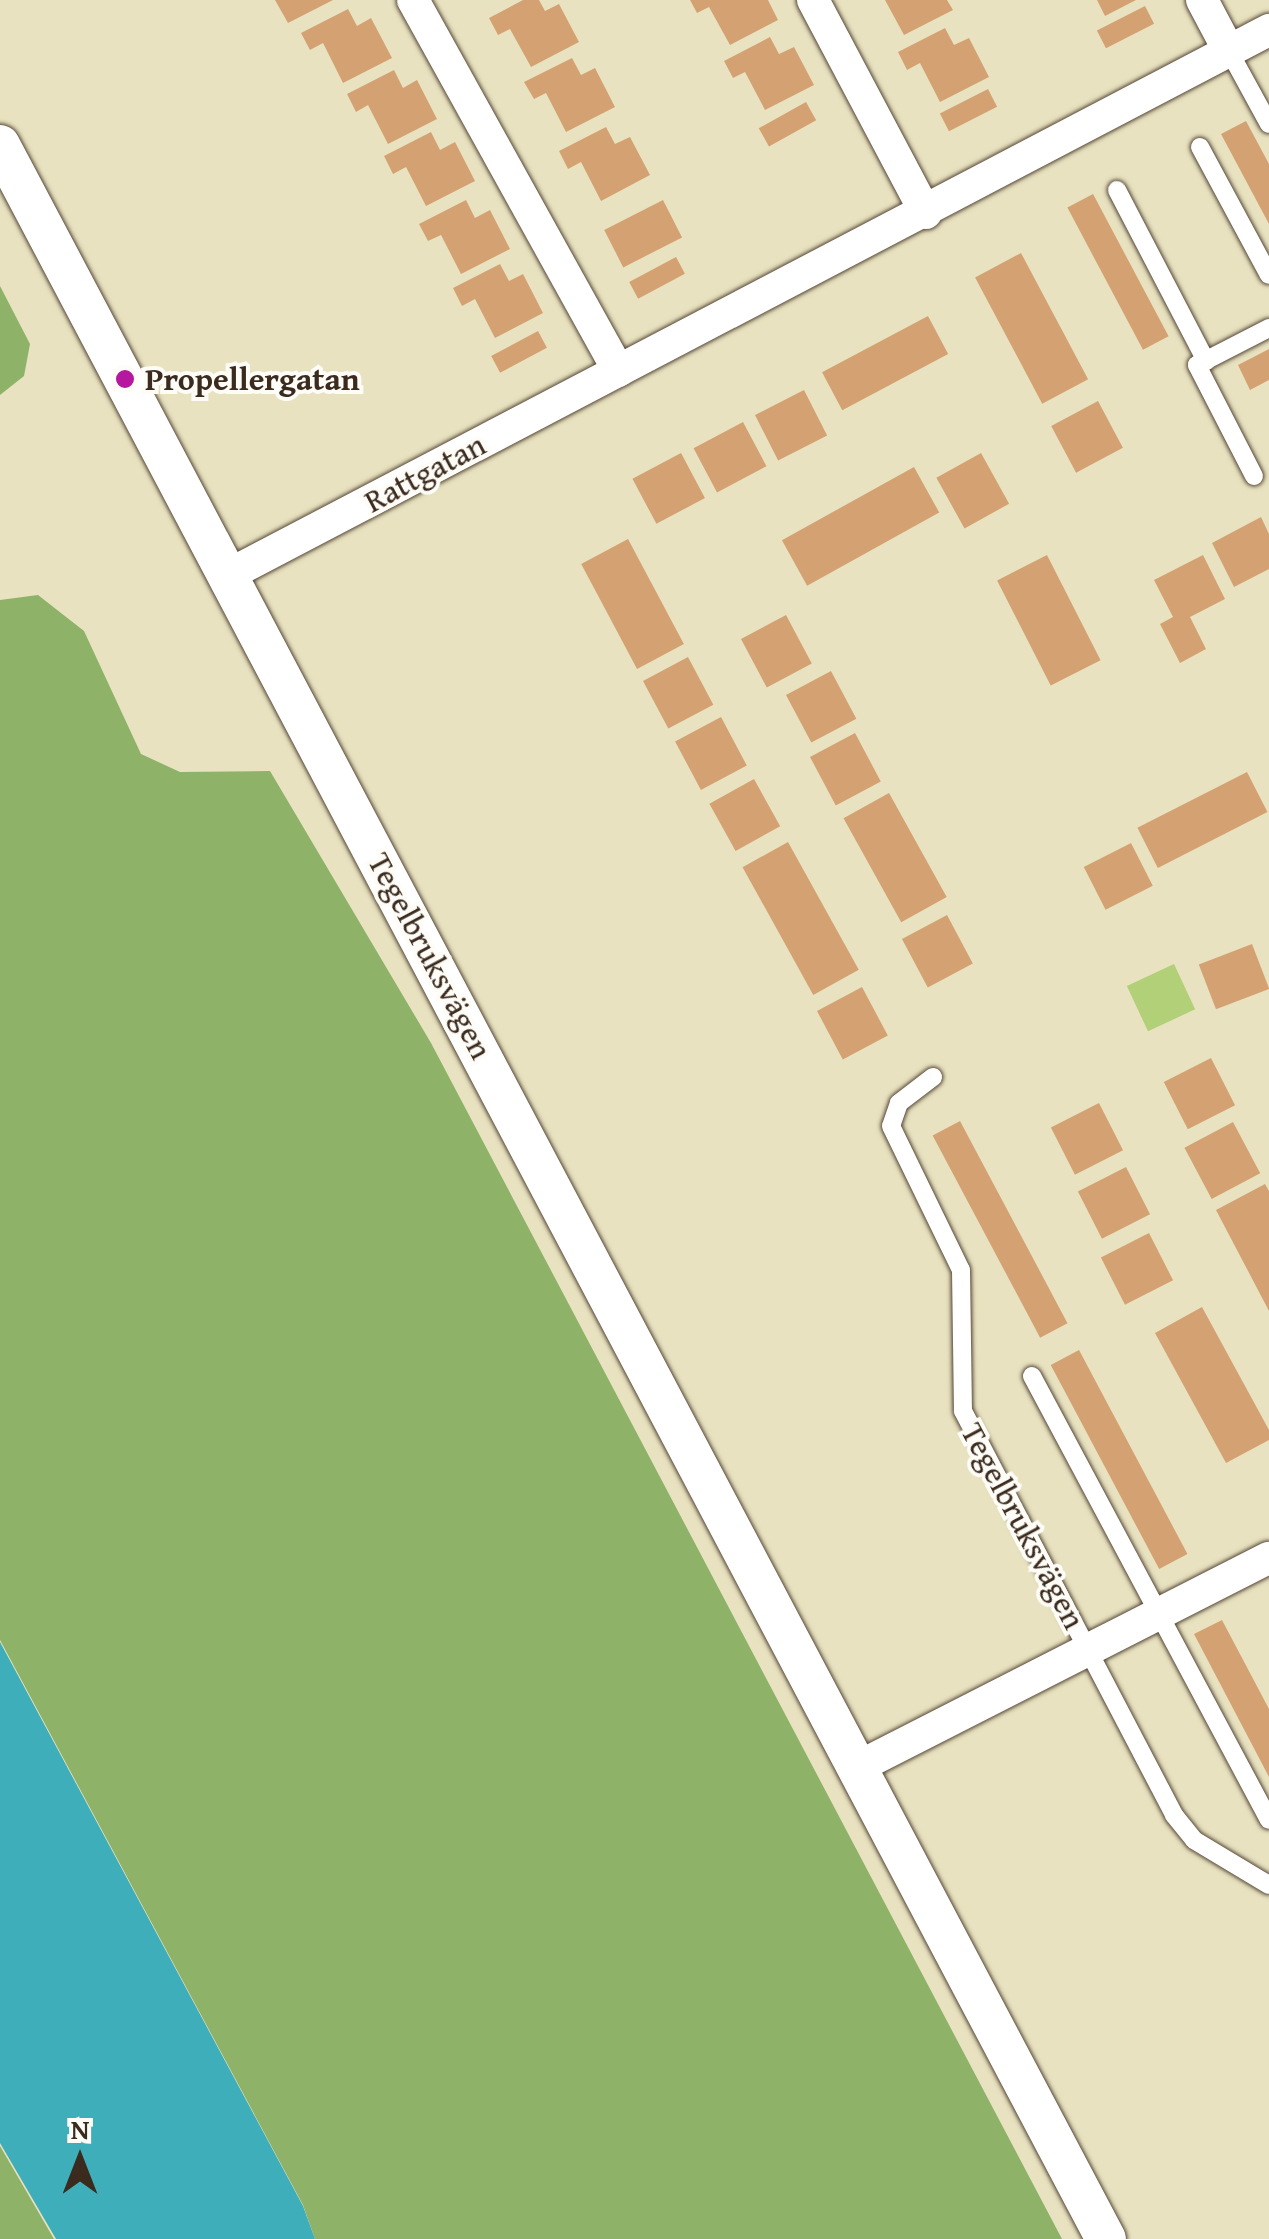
<!DOCTYPE html>
<html>
<head>
<meta charset="utf-8">
<style>
  body { margin:0 }
  #map { position:relative; width:1269px; height:2239px; overflow:hidden; background:#e8e2c0; font-family:"Gentium Book Plus",serif }
  div>[style] { position:absolute }
  [style*='--x'] { left:calc(var(--x)*1px); top:calc(var(--y)*1px); width:calc(var(--w)*1px); rotate:calc(var(--a)*1deg) }
  .green>* { inset:0; background:#b2d077; transform-origin:0 0 }
  .forest>* { inset:0; background:#8db268 }
  .water>* { inset:0; background:#3eaeba }
  .building>* { inset:0; background:#d4a272; transform-origin:0 0 }
  .roads { filter:drop-shadow(0 0 2px #554636) drop-shadow(0 0 2px #554636) }
  .service>* { height:18px; margin:-9px; padding:0 9px; transform-origin:9px; border-radius:9px; background:#fff }
  .minor>* { height:32px; margin:-16px; padding:0 16px; transform-origin:16px; border-radius:16px; background:#fff }
  .tertiary>* { height:40px; margin:-20px; padding:0 20px; transform-origin:20px; border-radius:20px; background:#fff }
  .dots>* { width:28px; height:28px; translate:-50% -50%; box-sizing:border-box; border:5px solid #fdfcf7; border-radius:50% }
  span { translate:-50% -50%; white-space:nowrap; text-align:center; line-height:1.15; -webkit-text-stroke:8px #fdfcf7; paint-order:stroke }
  .poi-label { font-size:32px; color:#3b2a1e; font-weight:700 }
  .left { translate:0 -50%; text-align:left }
  .street-label { font-size:32px; color:#3b2a1e }
  .north { position:absolute; left:30px; top:2109px; width:100px; height:100px; -webkit-text-stroke:8px #fdfcf7; paint-order:stroke; rotate:0deg; font-size:28px; font-weight:700; line-height:40px; text-align:center; color:#3b2a1e }
  .north::after { content:''; display:block; margin:auto; width:35px; height:45px; background:#3b2a1e; clip-path:polygon(50% 0,100% 100%,50% 72%,0 100%) }
</style>
</head>
<body>
<div id="map">
  <div class="green">
    <i style="left:1174px;top:964px;width:50px;height:52px;rotate:65deg"></i>
  </div>
  <div class="forest">
    <i style="clip-path:polygon(0 286px,30px 344px,24px 376px,0 395px)"></i>
    <i style="clip-path:polygon(38px 595px,84px 631px,141px 754px,180px 772px,270px 771px,431px 1043px,1062px 2239px,315px 2239px,303px 2205px,0 1640px,0 600px)"></i>
    <i style="clip-path:polygon(0 2146px,54px 2239px,0 2239px)"></i>
  </div>
  <div class="water">
    <i style="clip-path:polygon(0 1642px,303px 2206px,315px 2239px,56px 2239px,0 2143px)"></i>
  </div>
  <div class="building">
    <i style="clip-path:polygon(275px 0,333px 0,288px 23px)"></i>
    <i style="clip-path:polygon(523px 0,539px 0,545px 11px,559px 4px,579px 42px,531px 67px,510px 29px,498px 35px,489px 18px)"></i>
    <i style="clip-path:polygon(690px 0,768px 0,778px 20px,730px 45px,709px 7px,697px 13px)"></i>
    <i style="clip-path:polygon(885px 0,947px 0,953px 10px,904px 35px)"></i>
    <i style="clip-path:polygon(1097px 0,1136px 0,1105px 16px)"></i>
    <i style="left:1145px;top:6px;width:20px;height:54px;rotate:63deg"></i>
    <i style="clip-path:polygon(348px 9px,357px 26px,371px 18px,392px 58px,343px 83px,323px 43px,310px 50px,301px 33px)"></i>
    <i style="clip-path:polygon(945px 28px,954px 45px,969px 38px,989px 77px,940px 102px,920px 63px,907px 70px,898px 52px)"></i>
    <i style="clip-path:polygon(770px 37px,779px 54px,794px 47px,814px 85px,765px 110px,745px 72px,733px 78px,724px 61px)"></i>
    <i style="clip-path:polygon(572px 58px,581px 75px,595px 68px,615px 107px,566px 132px,546px 93px,534px 99px,524px 82px)"></i>
    <i style="clip-path:polygon(394px 70px,403px 88px,417px 80px,437px 119px,388px 144px,368px 105px,356px 112px,347px 94px)"></i>
    <i style="left:988px;top:89px;width:20px;height:54px;rotate:63deg"></i>
    <i style="left:806px;top:102px;width:21px;height:54px;rotate:61deg"></i>
    <i style="clip-path:polygon(1246px 121px,1269px 164px,1269px 224px,1221px 134px)"></i>
    <i style="clip-path:polygon(606px 127px,615px 144px,630px 137px,650px 175px,601px 201px,581px 162px,568px 169px,559px 151px)"></i>
    <i style="clip-path:polygon(431px 132px,440px 150px,455px 142px,475px 181px,426px 206px,406px 167px,393px 174px,384px 156px)"></i>
    <i style="left:1093px;top:194px;width:161px;height:29px;rotate:62deg"></i>
    <i style="clip-path:polygon(466px 200px,475px 218px,490px 210px,510px 249px,461px 274px,441px 235px,428px 241px,419px 224px)"></i>
    <i style="left:663px;top:200px;width:42px;height:66px;rotate:63deg"></i>
    <i style="left:1021px;top:253px;width:143px;height:52px;rotate:62deg"></i>
    <i style="left:676px;top:257px;width:19px;height:53px;rotate:62deg"></i>
    <i style="clip-path:polygon(500px 264px,509px 281px,523px 274px,543px 313px,495px 338px,475px 299px,462px 306px,453px 288px)"></i>
    <i style="left:928px;top:316px;width:43px;height:120px;rotate:62deg"></i>
    <i style="left:538px;top:331px;width:19px;height:53px;rotate:62deg"></i>
    <i style="clip-path:polygon(1269px 349px,1269px 380px,1250px 390px,1238px 365px)"></i>
    <i style="left:804px;top:390px;width:51px;height:55px;rotate:63deg"></i>
    <i style="left:1098px;top:401px;width:53px;height:53px;rotate:62deg"></i>
    <i style="left:743px;top:422px;width:50px;height:56px;rotate:62deg"></i>
    <i style="left:681px;top:453px;width:51px;height:55px;rotate:62deg"></i>
    <i style="left:981px;top:453px;width:58px;height:51px;rotate:61deg"></i>
    <i style="left:914px;top:467px;width:52px;height:151px;rotate:61deg"></i>
    <i style="clip-path:polygon(1261px 517px,1269px 534px,1269px 569px,1234px 587px,1212px 543px)"></i>
    <i style="left:628px;top:539px;width:119px;height:53px;rotate:62deg"></i>
    <i style="left:1047px;top:555px;width:118px;height:56px;rotate:63deg"></i>
    <i style="clip-path:polygon(1203px 555px,1225px 599px,1190px 617px,1206px 649px,1180px 663px,1160px 624px,1173px 617px,1154px 580px)"></i>
    <i style="left:786px;top:615px;width:55px;height:51px;rotate:62deg"></i>
    <i style="left:688px;top:657px;width:54px;height:51px;rotate:62deg"></i>
    <i style="left:831px;top:671px;width:54px;height:51px;rotate:62deg"></i>
    <i style="left:721px;top:717px;width:55px;height:52px;rotate:62deg"></i>
    <i style="left:855px;top:733px;width:55px;height:51px;rotate:62deg"></i>
    <i style="left:1247px;top:772px;width:45px;height:123px;rotate:63deg"></i>
    <i style="left:754px;top:779px;width:54px;height:51px;rotate:61deg"></i>
    <i style="left:889px;top:793px;width:119px;height:52px;rotate:61deg"></i>
    <i style="left:788px;top:842px;width:146px;height:52px;rotate:61deg"></i>
    <i style="left:1131px;top:843px;width:48px;height:53px;rotate:63deg"></i>
    <i style="left:947px;top:915px;width:55px;height:51px;rotate:62deg"></i>
    <i style="left:1252px;top:944px;width:48px;height:57px;rotate:69deg"></i>
    <i style="left:862px;top:987px;width:55px;height:51px;rotate:62deg"></i>
    <i style="left:1211px;top:1058px;width:53px;height:53px;rotate:63deg"></i>
    <i style="left:1099px;top:1103px;width:53px;height:54px;rotate:63deg"></i>
    <i style="left:960px;top:1121px;width:229px;height:31px;rotate:62deg"></i>
    <i style="left:1233px;top:1122px;width:58px;height:55px;rotate:62deg"></i>
    <i style="left:1126px;top:1167px;width:53px;height:54px;rotate:63deg"></i>
    <i style="clip-path:polygon(1265px 1184px,1269px 1191px,1269px 1311px,1216px 1210px)"></i>
    <i style="left:1149px;top:1233px;width:53px;height:54px;rotate:63deg"></i>
    <i style="clip-path:polygon(1202px 1307px,1269px 1430px,1269px 1440px,1226px 1463px,1155px 1333px)"></i>
    <i style="left:1079px;top:1350px;width:231px;height:32px;rotate:62deg"></i>
    <i style="clip-path:polygon(1222px 1620px,1269px 1709px,1269px 1777px,1194px 1634px)"></i>
  </div>
  <div class="roads">
    <div class="service">
      <i style="--x:1229;--y:51;--w:83;--a:61.3"></i>
      <i style="--x:1200;--y:147;--w:145;--a:61.7"></i>
      <i style="--x:1117;--y:190;--w:193;--a:62.5"></i>
      <i style="--x:1254;--y:476;--w:125;--a:-117.2"></i>
      <i style="--x:1197;--y:365;--w:81;--a:-27.2"></i>
      <i style="--x:933;--y:1077;--w:43;--a:142.6"></i>
      <i style="--x:899;--y:1103;--w:24;--a:109"></i>
      <i style="--x:891;--y:1126;--w:160;--a:64.1"></i>
      <i style="--x:961;--y:1270;--w:141;--a:89.2"></i>
      <i style="--x:963;--y:1411;--w:456;--a:62.4"></i>
      <i style="--x:1174;--y:1815;--w:32;--a:51"></i>
      <i style="--x:1194;--y:1840;--w:87;--a:31"></i>
      <i style="--x:1032;--y:1376;--w:503;--a:61.91"></i>
    </div>
    <div class="minor">
      <i style="--x:413;--y:0;--w:424;--a:61"></i>
      <i style="--x:813;--y:0;--w:241;--a:62.1"></i>
      <i style="--x:1202;--y:0;--w:58;--a:62.1"></i>
      <i style="--x:230;--y:574;--w:1173;--a:-27.64"></i>
      <i style="--x:858;--y:1767;--w:461;--a:-27"></i>
    </div>
    <div class="tertiary">
      <i style="--x:0;--y:145;--w:2368;--a:62.16"></i>
    </div>
  </div>
  <div class="dots">
    <i style="left:125px;top:379px;background:#b5179e"></i>
  </div>
  <div class="poi-label">
    <span class="left" style="left:145px;top:379px">Propellergatan</span>
  </div>
  <div class="street-label">
    <span style="left:425px;top:473px;rotate:-28deg">Rattgatan</span>
    <span style="left:430px;top:956px;rotate:62deg">Tegelbruksvägen</span>
    <span style="left:1023px;top:1526px;rotate:62deg">Tegelbruksvägen</span>
  </div>
  <div class="north">N</div>
</div>
</body>
</html>
